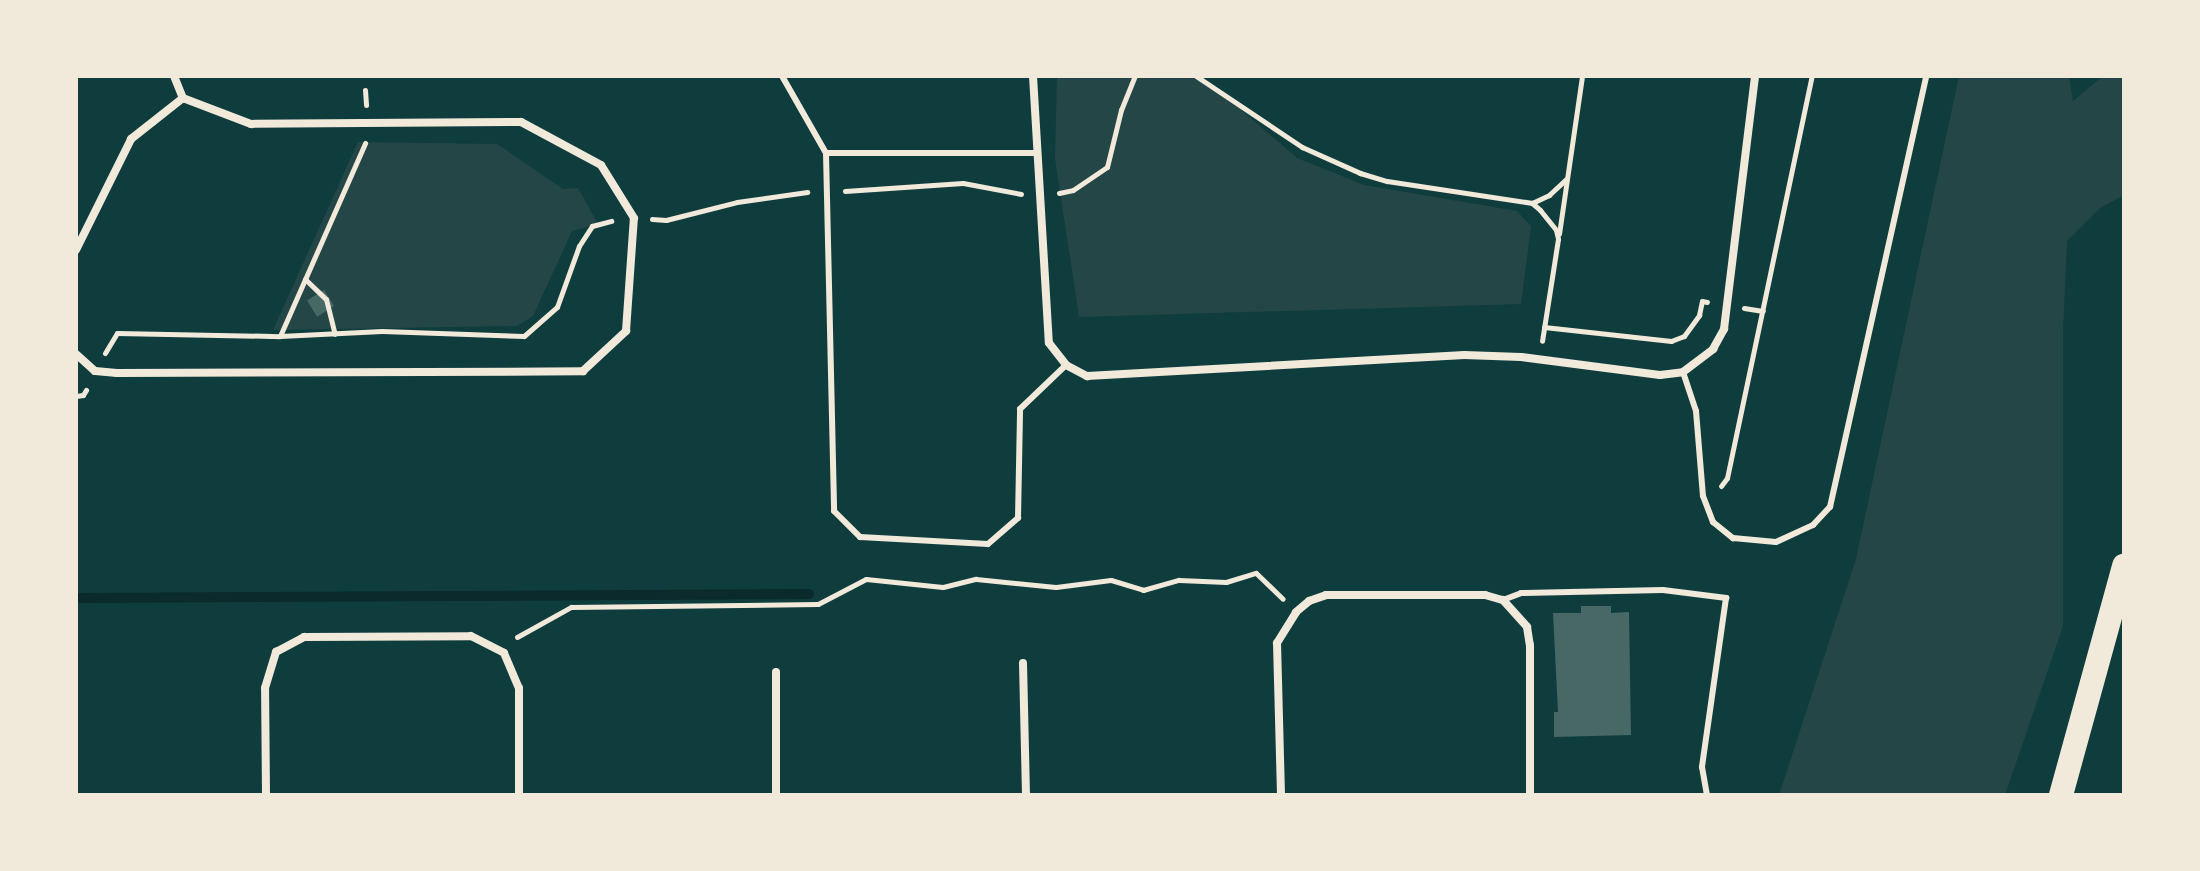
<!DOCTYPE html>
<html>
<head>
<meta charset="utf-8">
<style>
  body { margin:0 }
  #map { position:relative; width:2200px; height:871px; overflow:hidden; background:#0f3d3e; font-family:Georgia,serif }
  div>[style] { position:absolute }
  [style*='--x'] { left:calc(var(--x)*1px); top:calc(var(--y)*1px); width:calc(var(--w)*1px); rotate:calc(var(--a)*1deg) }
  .green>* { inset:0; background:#244646 }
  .stream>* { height:10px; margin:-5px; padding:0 5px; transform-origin:5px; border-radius:5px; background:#0a2a2b }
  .building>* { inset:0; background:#486865; transform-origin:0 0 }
  .path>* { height:5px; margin:-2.5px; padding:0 2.5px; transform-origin:2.5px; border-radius:2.5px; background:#f1e9da }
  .service>* { height:6px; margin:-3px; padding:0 3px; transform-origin:3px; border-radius:3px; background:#f1e9da }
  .minor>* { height:8px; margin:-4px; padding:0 4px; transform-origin:4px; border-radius:4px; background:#f1e9da }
  .motorway>* { height:24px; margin:-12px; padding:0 12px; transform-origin:12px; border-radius:12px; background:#f1e9da }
  span { translate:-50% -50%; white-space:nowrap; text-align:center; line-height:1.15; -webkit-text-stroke:7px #f1e9da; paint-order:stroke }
  .frame { position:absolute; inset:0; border:78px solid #f1e9da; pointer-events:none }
</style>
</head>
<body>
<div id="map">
  <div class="green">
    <i style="clip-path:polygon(1057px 76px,1202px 76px,1297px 158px,1364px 185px,1517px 211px,1531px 226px,1521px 304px,1079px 317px,1055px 158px)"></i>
    <i style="clip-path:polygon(1959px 76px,2069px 76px,2073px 101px,2103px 76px,2124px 76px,2124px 195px,2100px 208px,2067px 241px,2063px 332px,2063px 626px,2005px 795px,1779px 795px,1856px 559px)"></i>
    <i style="clip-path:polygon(358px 142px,497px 144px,563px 189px,578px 188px,598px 224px,572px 231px,533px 316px,517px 326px,273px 330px)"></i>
  </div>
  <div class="stream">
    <i style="--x:76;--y:598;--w:733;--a:-0.31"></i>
  </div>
  <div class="building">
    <i style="left:324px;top:290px;width:19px;height:20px;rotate:58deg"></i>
    <i style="clip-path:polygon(1581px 606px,1611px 606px,1611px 613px,1629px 612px,1631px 735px,1554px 737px,1554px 712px,1558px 712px,1553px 613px,1581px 613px)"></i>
  </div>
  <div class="path">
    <i style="--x:1196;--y:76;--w:128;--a:33.8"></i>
    <i style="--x:1302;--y:147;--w:64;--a:24.1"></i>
    <i style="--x:1360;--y:173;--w:28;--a:17"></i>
    <i style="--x:1387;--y:181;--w:147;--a:8.6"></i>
    <i style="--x:1532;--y:203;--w:11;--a:41"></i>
    <i style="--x:1540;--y:210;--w:26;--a:51"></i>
    <i style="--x:1556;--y:230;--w:9;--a:77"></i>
    <i style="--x:1558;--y:239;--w:103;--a:98.9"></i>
    <i style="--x:365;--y:90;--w:15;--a:86"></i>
    <i style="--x:845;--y:191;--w:118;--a:-3.9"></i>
    <i style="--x:963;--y:183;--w:59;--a:10.7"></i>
    <i style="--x:1059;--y:193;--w:14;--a:-12"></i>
    <i style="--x:1073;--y:190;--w:41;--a:-34.1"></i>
    <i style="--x:1107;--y:167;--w:59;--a:-76.2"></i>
    <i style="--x:1121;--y:110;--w:37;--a:-68"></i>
    <i style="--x:1532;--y:203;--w:19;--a:-25"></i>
    <i style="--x:1549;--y:195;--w:23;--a:-43"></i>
    <i style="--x:652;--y:219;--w:14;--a:4"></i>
    <i style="--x:666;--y:220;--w:73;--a:-14.2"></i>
    <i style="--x:737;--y:202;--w:71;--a:-8.1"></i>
    <i style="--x:1559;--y:234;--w:160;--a:-81.7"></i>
    <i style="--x:305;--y:279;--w:29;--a:44"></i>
    <i style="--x:326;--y:299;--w:36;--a:76"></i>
    <i style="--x:1744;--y:308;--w:19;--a:9"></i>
    <i style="--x:1544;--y:327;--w:128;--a:6.3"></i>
    <i style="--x:1671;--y:341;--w:14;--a:-21"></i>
    <i style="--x:1684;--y:336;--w:26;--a:-54"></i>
    <i style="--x:1699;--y:315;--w:14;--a:-78"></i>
    <i style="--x:1702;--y:301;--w:5;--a:11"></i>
    <i style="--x:280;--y:336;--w:211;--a:-66.2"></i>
    <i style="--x:105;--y:353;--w:23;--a:-59"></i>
    <i style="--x:117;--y:333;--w:163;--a:1.1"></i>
    <i style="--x:280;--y:336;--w:102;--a:-2.8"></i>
    <i style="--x:382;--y:331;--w:142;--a:2"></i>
    <i style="--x:524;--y:336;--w:44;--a:-41.3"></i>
    <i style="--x:557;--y:307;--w:65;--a:-70.2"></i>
    <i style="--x:579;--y:246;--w:24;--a:-57"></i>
    <i style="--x:592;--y:226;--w:20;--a:-15"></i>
    <i style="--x:76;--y:396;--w:7;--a:-8"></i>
    <i style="--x:83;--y:395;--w:6;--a:-59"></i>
    <i style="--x:1721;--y:486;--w:10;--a:-53"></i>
    <i style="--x:1727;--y:478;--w:411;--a:-78.1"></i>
    <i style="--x:517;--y:637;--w:62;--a:-29.1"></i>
    <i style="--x:571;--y:607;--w:247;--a:-0.7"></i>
    <i style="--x:818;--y:604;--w:54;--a:-27.5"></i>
    <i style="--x:866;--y:579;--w:77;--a:5.9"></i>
    <i style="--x:943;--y:587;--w:34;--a:-14"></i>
    <i style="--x:976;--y:579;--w:80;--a:5.7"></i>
    <i style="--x:1056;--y:587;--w:55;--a:-7.3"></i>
    <i style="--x:1111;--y:580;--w:34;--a:17"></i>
    <i style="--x:1143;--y:590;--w:37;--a:-16"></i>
    <i style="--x:1179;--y:580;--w:47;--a:2.4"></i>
    <i style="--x:1226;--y:582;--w:31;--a:-17"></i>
    <i style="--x:1256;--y:573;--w:37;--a:44"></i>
  </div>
  <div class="service">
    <i style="--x:782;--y:76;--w:89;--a:60.3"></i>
    <i style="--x:1036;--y:153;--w:210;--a:180"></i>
    <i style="--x:826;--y:153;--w:358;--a:88.7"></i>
    <i style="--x:834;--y:511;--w:37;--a:45"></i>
    <i style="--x:860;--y:537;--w:128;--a:3.1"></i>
    <i style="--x:988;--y:544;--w:40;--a:-41"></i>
    <i style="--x:1018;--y:518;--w:109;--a:-88.9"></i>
    <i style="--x:1020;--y:409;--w:64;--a:-43.7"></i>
    <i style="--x:1683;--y:372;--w:41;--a:71.6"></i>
    <i style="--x:1696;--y:411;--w:85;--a:85.3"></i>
    <i style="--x:1703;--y:496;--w:28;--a:69"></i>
    <i style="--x:1713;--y:522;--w:26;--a:39"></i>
    <i style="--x:1733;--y:538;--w:43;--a:5.3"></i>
    <i style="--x:1776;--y:542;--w:41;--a:-24.7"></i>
    <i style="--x:1813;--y:525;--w:25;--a:-47"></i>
    <i style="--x:1830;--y:507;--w:442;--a:-77.4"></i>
    <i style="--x:1503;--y:600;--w:19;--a:-21"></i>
    <i style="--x:1521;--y:593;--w:142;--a:-1.2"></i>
    <i style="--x:1663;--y:590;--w:64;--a:7.2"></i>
    <i style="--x:1726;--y:598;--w:171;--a:98.1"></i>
    <i style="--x:1702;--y:767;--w:28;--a:80"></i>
  </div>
  <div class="minor">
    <i style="--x:174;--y:76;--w:24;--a:68"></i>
    <i style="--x:1033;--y:76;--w:267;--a:86.6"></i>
    <i style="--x:1049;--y:343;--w:28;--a:52"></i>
    <i style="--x:1066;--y:365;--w:24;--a:28"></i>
    <i style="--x:1087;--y:376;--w:378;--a:-3.2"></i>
    <i style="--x:1464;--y:355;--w:57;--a:2"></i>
    <i style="--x:1521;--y:357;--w:140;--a:7.4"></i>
    <i style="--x:1660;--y:375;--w:23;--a:-7"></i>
    <i style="--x:1683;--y:372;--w:38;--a:-37"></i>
    <i style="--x:1713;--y:349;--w:23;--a:-61"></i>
    <i style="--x:1724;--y:329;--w:255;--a:-83"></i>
    <i style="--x:76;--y:250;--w:124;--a:-63.6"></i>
    <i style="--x:131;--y:139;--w:66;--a:-38.3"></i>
    <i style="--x:76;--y:354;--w:25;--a:42"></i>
    <i style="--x:95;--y:371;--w:22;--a:5"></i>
    <i style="--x:117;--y:373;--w:466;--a:-0.2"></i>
    <i style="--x:583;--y:371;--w:59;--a:-42.9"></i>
    <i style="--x:626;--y:331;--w:113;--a:-86"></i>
    <i style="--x:634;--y:218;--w:62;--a:-121.9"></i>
    <i style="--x:601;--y:165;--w:91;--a:-151.7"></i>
    <i style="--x:521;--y:122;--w:270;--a:179.6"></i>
    <i style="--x:251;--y:124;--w:73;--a:-159.1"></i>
    <i style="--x:1023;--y:663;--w:132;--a:88.7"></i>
    <i style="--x:266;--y:795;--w:107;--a:-90.5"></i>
    <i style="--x:265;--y:688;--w:38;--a:-73"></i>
    <i style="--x:276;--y:652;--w:32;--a:-28"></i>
    <i style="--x:304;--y:637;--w:167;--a:-0.3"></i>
    <i style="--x:471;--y:636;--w:37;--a:27"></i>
    <i style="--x:504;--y:653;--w:38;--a:67"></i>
    <i style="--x:519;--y:688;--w:107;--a:90"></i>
    <i style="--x:776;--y:795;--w:123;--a:-90"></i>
    <i style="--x:1281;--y:795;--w:152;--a:-91.5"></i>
    <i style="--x:1277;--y:643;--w:36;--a:-58"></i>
    <i style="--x:1296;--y:612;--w:17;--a:-40"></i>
    <i style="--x:1309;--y:601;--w:18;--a:-19"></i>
    <i style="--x:1326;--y:595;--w:159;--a:0"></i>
    <i style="--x:1485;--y:595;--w:19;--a:16"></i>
    <i style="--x:1503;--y:600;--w:36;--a:48"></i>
    <i style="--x:1527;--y:627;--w:18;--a:81"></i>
    <i style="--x:1530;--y:645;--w:150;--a:90"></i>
  </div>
  <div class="motorway">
    <i style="--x:2061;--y:795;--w:238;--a:-74.6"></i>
  </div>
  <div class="frame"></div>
</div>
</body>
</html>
